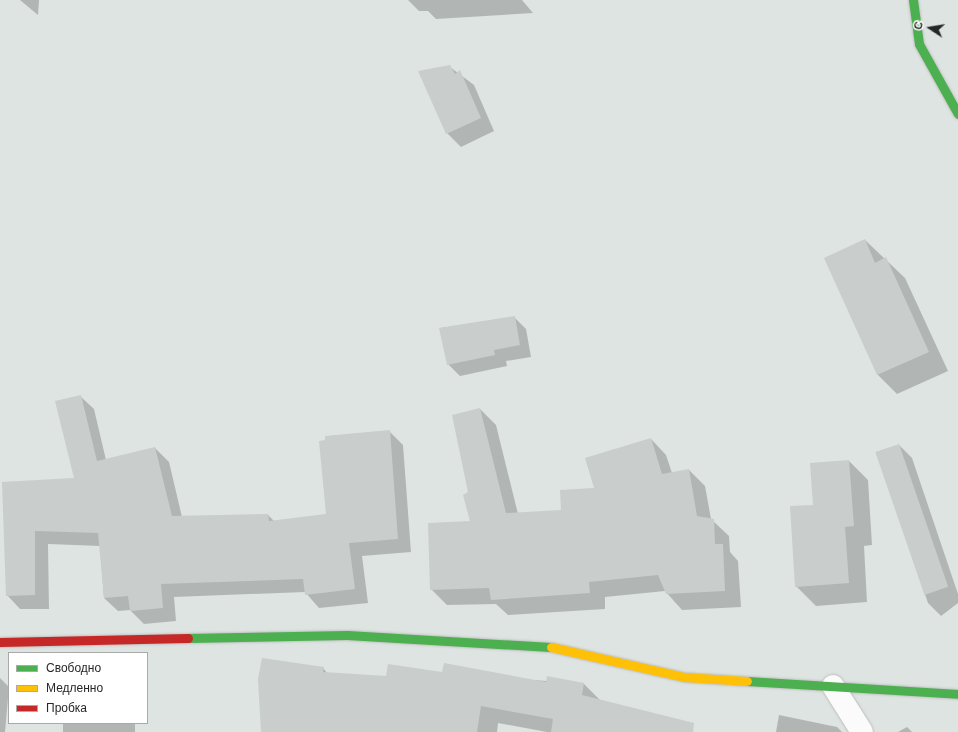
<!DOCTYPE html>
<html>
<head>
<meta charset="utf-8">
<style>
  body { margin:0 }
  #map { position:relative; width:958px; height:732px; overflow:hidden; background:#dee4e1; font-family:Helvetica,sans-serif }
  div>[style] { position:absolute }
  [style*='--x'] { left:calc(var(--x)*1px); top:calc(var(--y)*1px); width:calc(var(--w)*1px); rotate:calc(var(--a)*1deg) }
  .shadow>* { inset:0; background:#0003; transform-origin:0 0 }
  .building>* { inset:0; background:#c9cdcb; transform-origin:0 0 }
  .roads { filter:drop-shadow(0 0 1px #bebfbe) drop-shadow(0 0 1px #bebfbe) }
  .street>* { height:22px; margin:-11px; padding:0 11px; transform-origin:11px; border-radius:11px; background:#fafbfa }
  .fast>* { height:9px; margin:-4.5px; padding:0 4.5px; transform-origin:4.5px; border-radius:4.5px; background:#4caf50 }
  .slow>* { height:9px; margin:-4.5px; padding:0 4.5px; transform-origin:4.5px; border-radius:4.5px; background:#ffc107 }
  .jam>* { height:9px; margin:-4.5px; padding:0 4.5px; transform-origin:4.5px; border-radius:4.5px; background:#c62828 }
  span { translate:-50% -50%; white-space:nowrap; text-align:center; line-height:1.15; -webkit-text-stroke:3px #fff; paint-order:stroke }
  .legend { position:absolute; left:8px; top:652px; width:140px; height:72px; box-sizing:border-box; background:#fff; border:1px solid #a9a9a9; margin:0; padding:5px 7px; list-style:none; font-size:12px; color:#272727 }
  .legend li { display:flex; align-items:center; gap:8px; height:20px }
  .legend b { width:20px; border:1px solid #a9a9a9 }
  .north { position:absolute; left:910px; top:8px; width:40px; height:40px; -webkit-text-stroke:3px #fff; paint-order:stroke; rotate:282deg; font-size:11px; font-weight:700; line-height:16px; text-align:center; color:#272727 }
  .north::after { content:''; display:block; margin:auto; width:14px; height:18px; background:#272727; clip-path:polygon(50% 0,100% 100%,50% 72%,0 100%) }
</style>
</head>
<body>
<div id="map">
  <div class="shadow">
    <i style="clip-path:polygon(20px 0,39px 0,38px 15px)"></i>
    <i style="clip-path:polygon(408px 0,522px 0,533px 13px,436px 19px,428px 11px,419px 11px)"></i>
    <i style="clip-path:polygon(450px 67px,474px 85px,494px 131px,461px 147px,447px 133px)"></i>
    <i style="clip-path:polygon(865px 240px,905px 278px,948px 371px,897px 394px,878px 375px,825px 259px)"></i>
    <i style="clip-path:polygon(514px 317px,526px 329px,531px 357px,506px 361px,507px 366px,460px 376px,448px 364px,441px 328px)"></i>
    <i style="clip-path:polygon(80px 396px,94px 409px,106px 460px,155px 448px,169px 462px,182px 517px,268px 515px,274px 521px,327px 515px,389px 431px,403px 445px,411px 552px,362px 556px,368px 603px,319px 608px,305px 592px,174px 597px,176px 621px,144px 624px,130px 610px,118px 611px,104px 598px,100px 546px,48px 544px,49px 609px,20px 609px,7px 595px,3px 483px,76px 479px)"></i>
    <i style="clip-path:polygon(480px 409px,496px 425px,518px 514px,562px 511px,595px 489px,651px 439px,666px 455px,672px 473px,689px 470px,705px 486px,711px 519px,729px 536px,730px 552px,738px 561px,741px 607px,682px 610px,665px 591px,605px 597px,605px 609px,508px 615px,496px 604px,447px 605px,431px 589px,471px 522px,470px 492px)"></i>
    <i style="clip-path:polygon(899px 445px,912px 458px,958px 594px,958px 603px,941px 616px,928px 603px,876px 452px)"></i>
    <i style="clip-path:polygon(849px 461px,868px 480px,872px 545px,864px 546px,867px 602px,816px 606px,796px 586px,814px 506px)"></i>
    <i style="clip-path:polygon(323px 668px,328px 674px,387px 677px,443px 673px,584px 684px,600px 700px,687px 732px,547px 732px,498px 723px,497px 732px,262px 732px)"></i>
    <i style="clip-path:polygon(0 678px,9px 687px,5px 732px,0 732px)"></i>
    <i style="clip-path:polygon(779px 715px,837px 727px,842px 732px,776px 732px)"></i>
    <i style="left:63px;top:723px;width:72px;height:9px"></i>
    <i style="clip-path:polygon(907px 727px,912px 732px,898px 732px)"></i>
  </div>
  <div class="building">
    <i style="clip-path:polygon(450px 65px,455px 74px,460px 70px,481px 118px,446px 134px,418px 71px)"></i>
    <i style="clip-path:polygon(865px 239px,875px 263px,886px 257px,929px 352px,877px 375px,824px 258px)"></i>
    <i style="clip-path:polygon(515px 316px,520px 345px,494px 350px,495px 355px,447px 365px,439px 328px)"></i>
    <i style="clip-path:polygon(81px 395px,97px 461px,155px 447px,172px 516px,268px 514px,269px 521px,326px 514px,319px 441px,325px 440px,325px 436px,390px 430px,398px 539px,349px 543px,355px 589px,305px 595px,303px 579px,161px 584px,163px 608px,130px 611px,128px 596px,104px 598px,98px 533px,35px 531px,35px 595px,6px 596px,2px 482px,74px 478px,55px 401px)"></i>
    <i style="clip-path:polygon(480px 408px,506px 513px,561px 510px,560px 490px,594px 488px,585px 458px,651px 438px,662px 474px,689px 469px,697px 516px,714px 519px,715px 544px,723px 544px,725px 591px,666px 594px,658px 575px,589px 582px,590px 593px,491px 600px,489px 588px,430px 590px,428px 523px,470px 521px,463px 495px,468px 492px,452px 415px)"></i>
    <i style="left:899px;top:444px;width:151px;height:25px;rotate:71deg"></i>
    <i style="clip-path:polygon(849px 460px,854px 526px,845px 527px,849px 583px,795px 587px,790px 506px,813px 505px,810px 463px)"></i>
    <i style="clip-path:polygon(262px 658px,324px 667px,323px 672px,386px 676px,388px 664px,442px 672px,444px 663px,546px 682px,547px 676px,584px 683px,582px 695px,694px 723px,693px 732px,551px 732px,553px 719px,481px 706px,477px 732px,261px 732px,258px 679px)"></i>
  </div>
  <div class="roads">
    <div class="street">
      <i style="--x:833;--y:686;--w:54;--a:57.8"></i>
    </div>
    <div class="fast">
      <i style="--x:913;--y:0;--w:44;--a:82.2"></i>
      <i style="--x:919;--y:44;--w:80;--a:60.9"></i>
      <i style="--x:188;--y:638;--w:159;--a:-1.1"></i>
      <i style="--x:347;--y:635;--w:204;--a:3.4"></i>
      <i style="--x:747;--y:681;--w:211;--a:3.5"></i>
    </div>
    <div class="slow">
      <i style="--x:551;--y:647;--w:136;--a:12.7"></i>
      <i style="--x:684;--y:677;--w:63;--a:3.6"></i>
    </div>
    <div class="jam">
      <i style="--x:0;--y:642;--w:188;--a:-1.2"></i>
    </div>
  </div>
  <ul class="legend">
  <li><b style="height:5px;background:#4caf50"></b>Свободно</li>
  <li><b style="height:5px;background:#ffc107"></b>Медленно</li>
  <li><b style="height:5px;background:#c62828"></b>Пробка</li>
  </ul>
  <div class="north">С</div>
</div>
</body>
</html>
